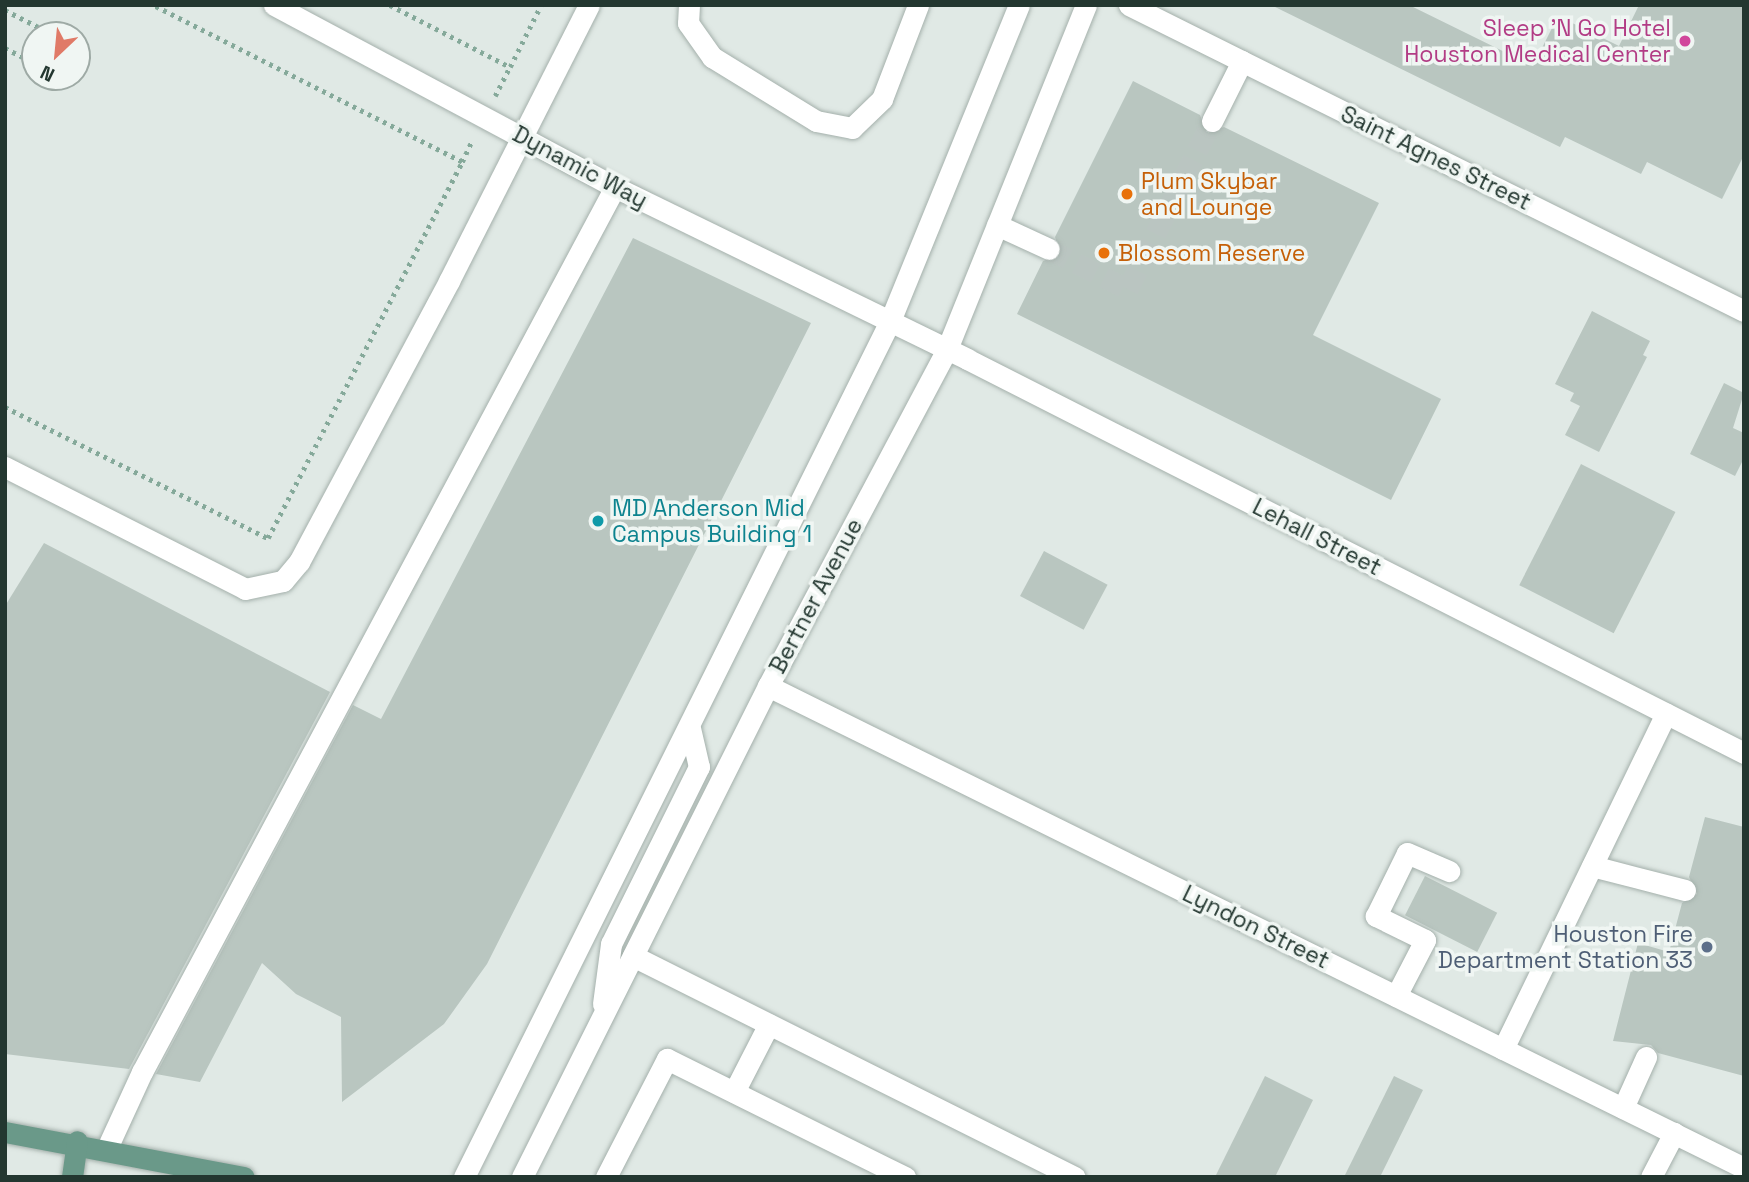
<!DOCTYPE html>
<html>
<head>
<meta charset="utf-8">
<style>
  body { margin:0 }
  #map { position:relative; width:1749px; height:1182px; overflow:hidden; background:#e0e9e5; font-family:"Space Grotesk",sans-serif }
  div>[style] { position:absolute }
  [style*='--x'] { left:calc(var(--x)*1px); top:calc(var(--y)*1px); width:calc(var(--w)*1px); rotate:calc(var(--a)*1deg) }
  .building>* { inset:0; background:#b9c6c0; transform-origin:0 0 }
  .minor-tunnel>* { height:21px; margin-top:-10.5px; transform-origin:0; background:repeating-linear-gradient(90deg,#bac5c1 0 21px,transparent 0 31px) }
  .path>* { height:4.5px; margin-top:-2.25px; transform-origin:0; background:repeating-linear-gradient(90deg,#85a99a 0 3.5px,transparent 0 8.5px) }
  .roads { filter:drop-shadow(0 0 2px #a4b0ab) drop-shadow(0 0 2px #a4b0ab) }
  .minor>* { height:21px; margin:-10.5px; padding:0 10.5px; transform-origin:10.5px; border-radius:10.5px; background:#fff }
  .major>* { height:21px; margin:-10.5px; padding:0 10.5px; transform-origin:10.5px; border-radius:10.5px; background:#6a9989 }
  .dots>* { width:19px; height:19px; translate:-50% -50%; box-sizing:border-box; border:4px solid #f0f6f3; border-radius:50% }
  span { translate:-50% -50%; white-space:nowrap; text-align:center; line-height:1.15; -webkit-text-stroke:7px #f0f6f3; paint-order:stroke }
  .hotel-label { font-size:23px; color:#b23c85 }
  .right { translate:-100% -50%; text-align:right }
  .street-label { font-size:23px; color:#233730 }
  .food-label { font-size:23px; color:#c56008 }
  .left { translate:0 -50%; text-align:left }
  .culture-label { font-size:23px; color:#0d838f }
  .service-label { font-size:23px; color:#4e5e75 }
  .frame { position:absolute; inset:0; border:7px solid #233730; pointer-events:none }
  .north { position:absolute; left:21px; top:21px; width:70px; height:70px; box-sizing:border-box; background:#f0f6f3; border:2px solid #9eaaa5; border-radius:50%; rotate:206deg; font-size:19px; font-weight:700; line-height:28px; text-align:center; color:#233730 }
  .north::after { content:''; display:block; margin:auto; width:24px; height:32px; background:#e07a67; clip-path:polygon(50% 0,100% 100%,50% 72%,0 100%) }
</style>
</head>
<body>
<div id="map">
  <div class="building">
    <i style="clip-path:polygon(1271px 5px,1409px 5px,1533px 66px,1558px 16px,1619px 46px,1639px 5px,1744px 5px,1744px 155px,1722px 199px,1647px 162px,1641px 174px,1565px 137px,1560px 147px)"></i>
    <i style="clip-path:polygon(1133px 81px,1200px 115px,1207px 133px,1224px 127px,1379px 203px,1313px 335px,1441px 399px,1391px 500px,1017px 314px,1043px 261px,1061px 255px,1055px 237px)"></i>
    <i style="clip-path:polygon(633px 238px,811px 323px,487px 964px,444px 1024px,342px 1102px,341px 1017px,296px 994px,262px 963px,200px 1082px,156px 1074px,353px 705px,381px 719px)"></i>
    <i style="clip-path:polygon(1592px 311px,1650px 341px,1643px 355px,1647px 357px,1599px 452px,1565px 435px,1580px 406px,1570px 401px,1574px 393px,1555px 384px)"></i>
    <i style="clip-path:polygon(1724px 383px,1744px 393px,1733px 428px,1744px 433px,1744px 458px,1735px 476px,1690px 454px)"></i>
    <i style="left:1581px;top:464px;width:106px;height:136px;rotate:27deg"></i>
    <i style="clip-path:polygon(44px 543px,330px 692px,129px 1069px,5px 1054px,5px 606px)"></i>
    <i style="left:1044px;top:551px;width:72px;height:51px;rotate:28deg"></i>
    <i style="clip-path:polygon(1705px 817px,1744px 827px,1744px 1076px,1658px 1053px,1651px 1045px,1613px 1041px,1638px 943px,1669px 952px,1682px 903px,1697px 894px,1689px 877px)"></i>
    <i style="left:1425px;top:876px;width:81px;height:44px;rotate:27deg"></i>
    <i style="clip-path:polygon(1265px 1076px,1313px 1100px,1275px 1177px,1215px 1177px)"></i>
    <i style="clip-path:polygon(1394px 1076px,1423px 1090px,1380px 1177px,1344px 1177px)"></i>
  </div>
  <div class="minor-tunnel">
    <i style="--x:1049;--y:249;--w:89;--a:26.9"></i>
    <i style="--x:1128;--y:289;--w:188;--a:-63.4"></i>
  </div>
  <div class="path">
    <i style="--x:390;--y:5;--w:135;--a:27.3"></i>
    <i style="--x:510;--y:67;--w:69;--a:-63.4"></i>
    <i style="--x:5;--y:10;--w:37;--a:27"></i>
    <i style="--x:5;--y:48;--w:20;--a:27"></i>
    <i style="--x:495;--y:96;--w:33;--a:-63"></i>
    <i style="--x:462;--y:162;--w:23;--a:-65"></i>
    <i style="--x:5;--y:407;--w:294;--a:26.5"></i>
    <i style="--x:268;--y:538;--w:423;--a:-62.7"></i>
    <i style="--x:462;--y:162;--w:347;--a:-153.1"></i>
  </div>
  <div class="roads">
    <div class="minor">
      <i style="--x:274;--y:5;--w:387;--a:28.1"></i>
      <i style="--x:615;--y:187;--w:392;--a:26"></i>
      <i style="--x:967;--y:359;--w:871;--a:26.89"></i>
      <i style="--x:689;--y:5;--w:18;--a:93"></i>
      <i style="--x:688;--y:23;--w:42;--a:54.8"></i>
      <i style="--x:712;--y:57;--w:122;--a:31.6"></i>
      <i style="--x:816;--y:121;--w:37;--a:11"></i>
      <i style="--x:852;--y:128;--w:42;--a:-44"></i>
      <i style="--x:882;--y:99;--w:101;--a:-69"></i>
      <i style="--x:1129;--y:5;--w:687;--a:26.45"></i>
      <i style="--x:1212;--y:121;--w:67;--a:-63.4"></i>
      <i style="--x:997;--y:225;--w:57;--a:24.8"></i>
      <i style="--x:5;--y:467;--w:269;--a:26.9"></i>
      <i style="--x:245;--y:589;--w:39;--a:-12"></i>
      <i style="--x:283;--y:581;--w:25;--a:-50"></i>
      <i style="--x:299;--y:562;--w:319;--a:-61.9"></i>
      <i style="--x:449;--y:281;--w:309;--a:-63.1"></i>
      <i style="--x:768;--y:686;--w:1089;--a:26.28"></i>
      <i style="--x:1592;--y:866;--w:96;--a:14.5"></i>
      <i style="--x:633;--y:956;--w:494;--a:26.6"></i>
      <i style="--x:1396;--y:996;--w:63;--a:-62.6"></i>
      <i style="--x:1425;--y:940;--w:55;--a:-153.9"></i>
      <i style="--x:1376;--y:916;--w:70;--a:-63.8"></i>
      <i style="--x:1407;--y:853;--w:46;--a:23.2"></i>
      <i style="--x:603;--y:1004;--w:61;--a:-82.4"></i>
      <i style="--x:611;--y:944;--w:198;--a:-63.6"></i>
      <i style="--x:699;--y:767;--w:40;--a:-103"></i>
      <i style="--x:1503;--y:1049;--w:373;--a:-64.1"></i>
      <i style="--x:734;--y:1092;--w:76;--a:-62.8"></i>
      <i style="--x:1623;--y:1108;--w:56;--a:-65.7"></i>
      <i style="--x:107;--y:1148;--w:84;--a:-65.3"></i>
      <i style="--x:142;--y:1072;--w:1003;--a:-61.88"></i>
      <i style="--x:464;--y:1177;--w:956;--a:-63.54"></i>
      <i style="--x:890;--y:321;--w:341;--a:-67.8"></i>
      <i style="--x:522;--y:1177;--w:549;--a:-63.39"></i>
      <i style="--x:768;--y:686;--w:382;--a:-62"></i>
      <i style="--x:947;--y:349;--w:371;--a:-68"></i>
      <i style="--x:606;--y:1177;--w:133;--a:-62.7"></i>
      <i style="--x:667;--y:1059;--w:266;--a:26.4"></i>
      <i style="--x:1651;--y:1177;--w:50;--a:-62.4"></i>
    </div>
    <div class="major">
      <i style="--x:5;--y:1132;--w:243;--a:10.7"></i>
      <i style="--x:72;--y:1177;--w:36;--a:-82"></i>
    </div>
  </div>
  <div class="dots">
    <i style="left:1685px;top:41px;background:#d1479c"></i>
    <i style="left:1127px;top:194px;background:#e8710a"></i>
    <i style="left:1104px;top:253px;background:#e8710a"></i>
    <i style="left:598px;top:521px;background:#0f9aa8"></i>
    <i style="left:1707px;top:947px;background:#5c6f8a"></i>
  </div>
  <div class="hotel-label">
    <span class="right" style="left:1671px;top:41px">Sleep 'N Go Hotel<br>Houston Medical Center</span>
  </div>
  <div class="street-label">
    <span style="left:1436px;top:158px;rotate:26deg">Saint Agnes Street</span>
    <span style="left:580px;top:167px;rotate:28deg">Dynamic Way</span>
    <span style="left:1317px;top:537px;rotate:27deg">Lehall Street</span>
    <span style="left:816px;top:596px;rotate:-62deg">Bertner Avenue</span>
    <span style="left:1256px;top:927px;rotate:26deg">Lyndon Street</span>
  </div>
  <div class="food-label">
    <span class="left" style="left:1141px;top:194px">Plum Skybar<br>and Lounge</span>
    <span class="left" style="left:1118px;top:253px">Blossom Reserve</span>
  </div>
  <div class="culture-label">
    <span class="left" style="left:612px;top:521px">MD Anderson Mid<br>Campus Building 1</span>
  </div>
  <div class="service-label">
    <span class="right" style="left:1693px;top:947px">Houston Fire<br>Department Station 33</span>
  </div>
  <div class="frame"></div>
  <div class="north">N</div>
</div>
</body>
</html>
